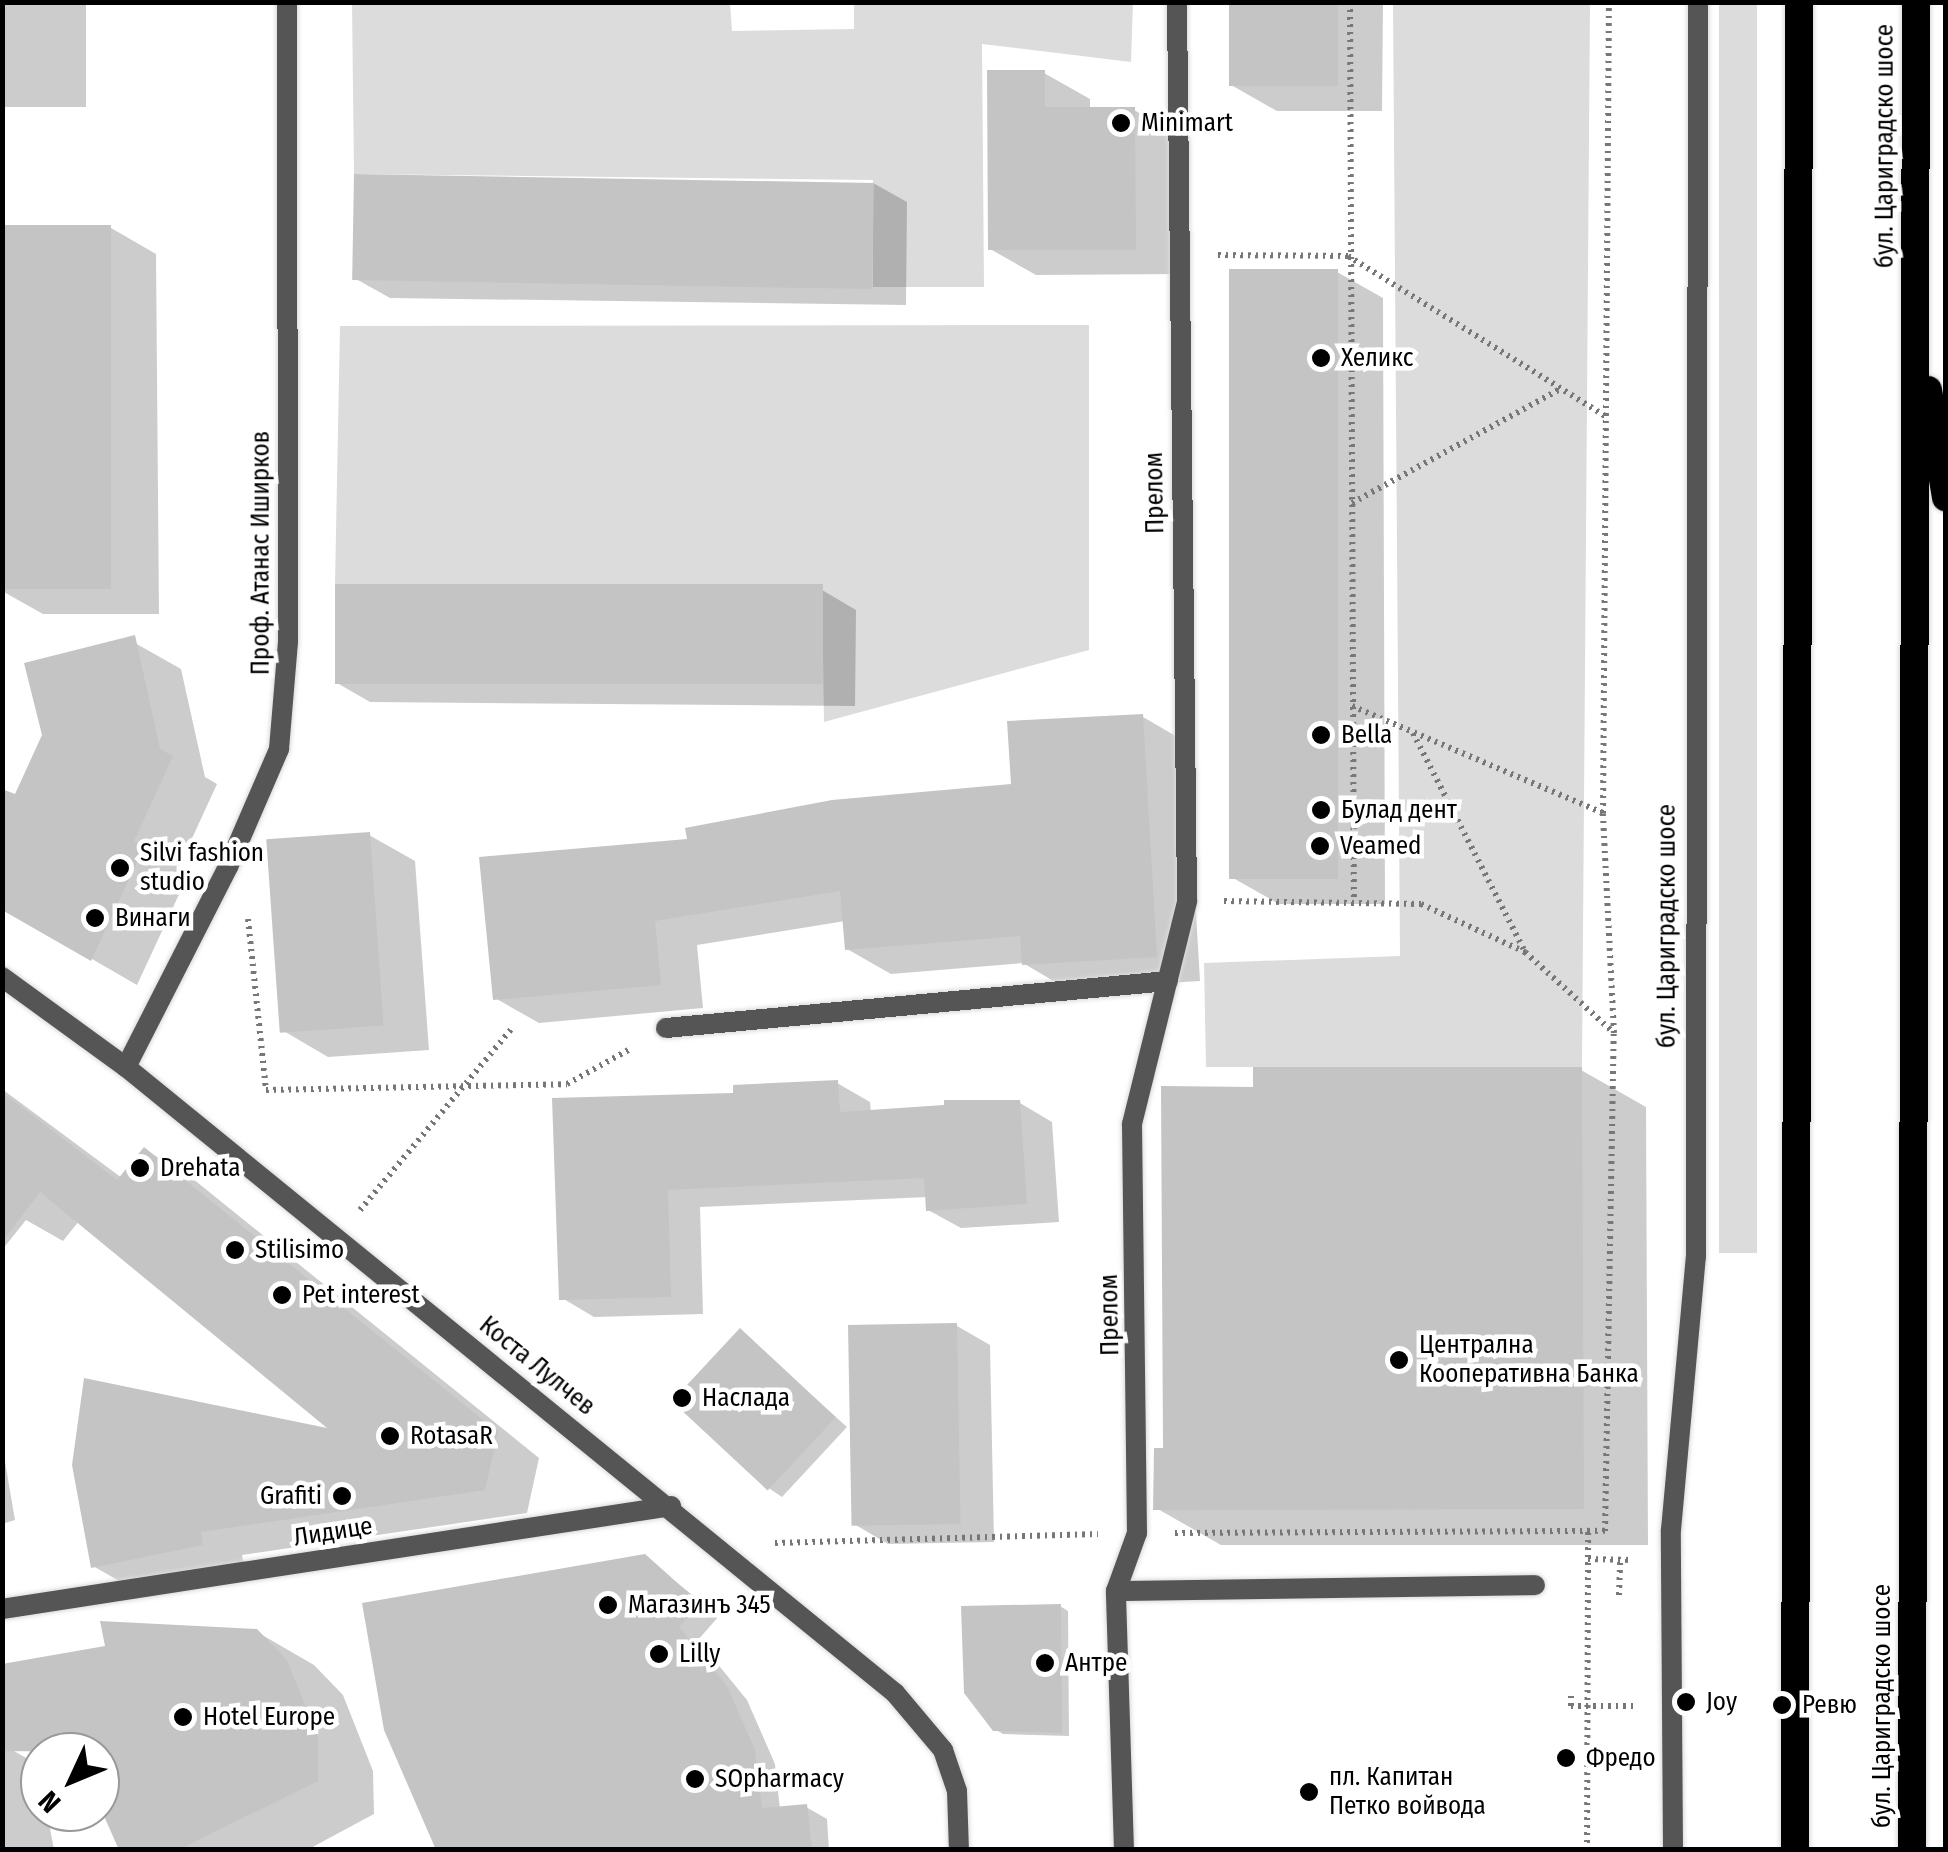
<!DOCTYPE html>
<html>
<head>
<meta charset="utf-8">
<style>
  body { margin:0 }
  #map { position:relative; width:1948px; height:1852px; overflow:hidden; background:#fff; font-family:"Fira Sans Condensed",sans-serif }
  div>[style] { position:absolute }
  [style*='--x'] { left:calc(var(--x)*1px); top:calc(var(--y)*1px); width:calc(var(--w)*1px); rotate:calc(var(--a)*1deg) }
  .green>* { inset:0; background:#dcdcdc; transform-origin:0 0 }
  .shadow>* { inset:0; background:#0003; transform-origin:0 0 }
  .building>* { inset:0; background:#c4c4c4; transform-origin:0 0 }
  .path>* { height:6px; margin-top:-3px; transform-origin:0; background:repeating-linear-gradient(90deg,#777 0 2.5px,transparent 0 7.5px) }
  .roads { filter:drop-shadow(0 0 2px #dbdbdb) drop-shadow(0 0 2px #dbdbdb) }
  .service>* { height:20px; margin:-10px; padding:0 10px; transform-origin:10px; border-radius:10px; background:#555 }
  .minor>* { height:20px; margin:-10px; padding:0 10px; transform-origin:10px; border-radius:10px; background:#555 }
  .trunk>* { height:28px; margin:-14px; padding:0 14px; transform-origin:14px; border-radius:14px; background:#000 }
  .dots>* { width:28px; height:28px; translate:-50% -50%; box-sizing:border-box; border:5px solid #fff; border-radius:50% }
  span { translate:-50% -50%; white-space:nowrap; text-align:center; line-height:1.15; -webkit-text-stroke:9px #fff; paint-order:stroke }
  .poi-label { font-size:25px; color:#000 }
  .left { translate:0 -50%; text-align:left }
  .right { translate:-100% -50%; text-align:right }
  .street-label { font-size:25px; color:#000 }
  .frame { position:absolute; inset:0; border:5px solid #000; pointer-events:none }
  .north { position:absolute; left:20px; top:1732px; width:100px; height:100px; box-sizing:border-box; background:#fff; border:2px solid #999; border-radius:50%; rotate:226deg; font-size:28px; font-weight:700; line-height:40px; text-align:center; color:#000 }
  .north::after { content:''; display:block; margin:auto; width:35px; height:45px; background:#000; clip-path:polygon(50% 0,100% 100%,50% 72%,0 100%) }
</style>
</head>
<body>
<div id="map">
  <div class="green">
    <i style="left:1757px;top:2px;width:1251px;height:38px;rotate:90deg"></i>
    <i style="clip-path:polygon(352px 3px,730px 3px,732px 31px,854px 29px,854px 3px,1133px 3px,1131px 62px,982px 44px,984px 287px,873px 287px,873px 180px,354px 174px)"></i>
    <i style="clip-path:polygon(1393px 3px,1590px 3px,1582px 1067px,1206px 1067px,1204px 963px,1400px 956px)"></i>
    <i style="clip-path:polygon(1089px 325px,1089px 650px,824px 722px,822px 588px,335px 584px,340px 326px)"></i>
  </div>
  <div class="shadow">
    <i style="left:2px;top:2px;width:84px;height:105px"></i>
    <i style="clip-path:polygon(1231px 2px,1383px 2px,1382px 111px,1277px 111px,1231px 85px)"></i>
    <i style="clip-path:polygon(1044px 73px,1090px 99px,1090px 110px,1134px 110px,1180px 136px,1181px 274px,1036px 275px,990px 249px)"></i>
    <i style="clip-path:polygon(873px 183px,907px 202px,906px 305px,390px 298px,356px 279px)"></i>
    <i style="clip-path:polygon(111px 228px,156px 254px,159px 614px,43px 614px,2px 591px,2px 229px)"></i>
    <i style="clip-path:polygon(1337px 272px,1383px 298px,1385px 904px,1279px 904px,1233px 878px)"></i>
    <i style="clip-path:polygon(822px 590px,856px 610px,855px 706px,370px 702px,337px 683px)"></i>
    <i style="clip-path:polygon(135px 643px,181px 669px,205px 777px,217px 784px,178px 869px,188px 875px,137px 985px,2px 907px,16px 797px,45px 736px)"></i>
    <i style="clip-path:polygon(1143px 717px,1186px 742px,1200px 981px,1067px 989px,1023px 963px,891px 974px,847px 949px,845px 921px,697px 945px,703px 1008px,539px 1023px,495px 998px,690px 841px,1014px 786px)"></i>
    <i style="clip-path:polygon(369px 835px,415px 861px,429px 1050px,328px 1057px,282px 1030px)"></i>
    <i style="clip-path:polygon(1581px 1070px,1646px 1107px,1648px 1545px,1221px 1545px,1156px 1508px,1255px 1089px)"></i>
    <i style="clip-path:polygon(837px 1083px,870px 1102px,871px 1113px,994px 1100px,1020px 1103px,1052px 1122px,1059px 1222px,961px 1228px,928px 1210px,928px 1197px,700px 1207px,703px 1314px,594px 1317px,562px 1298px,736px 1095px)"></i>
    <i style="clip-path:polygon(2px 1089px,122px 1178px,145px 1150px,187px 1174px,539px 1458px,527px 1513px,242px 1555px,244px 1568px,135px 1590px,93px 1566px,336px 1432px,79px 1221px,63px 1241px,26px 1220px,2px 1250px)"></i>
    <i style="clip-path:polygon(957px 1326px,990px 1345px,994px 1542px,888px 1544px,854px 1524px)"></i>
    <i style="clip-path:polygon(740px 1331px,847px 1427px,782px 1497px,770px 1489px)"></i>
    <i style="clip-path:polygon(2px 1444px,15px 1520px,2px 1524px)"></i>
    <i style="clip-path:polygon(644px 1557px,719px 1616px,698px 1640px,747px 1700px,775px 1764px,780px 1809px,806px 1807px,827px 1819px,829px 1850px,439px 1850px)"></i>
    <i style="clip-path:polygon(1060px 1606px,1068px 1611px,1069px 1736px,1003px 1734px,995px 1729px)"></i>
    <i style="clip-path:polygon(257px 1632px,314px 1665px,343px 1695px,373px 1771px,374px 1814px,307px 1850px,121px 1850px,100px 1801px,100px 1752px,78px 1752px,38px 1660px)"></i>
    <i style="clip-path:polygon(2px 1744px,40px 1766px,40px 1812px,47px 1812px,54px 1850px,2px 1850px)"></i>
  </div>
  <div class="building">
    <i style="left:1229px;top:2px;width:109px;height:84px"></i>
    <i style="clip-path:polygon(987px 70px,1045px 70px,1045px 107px,1135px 107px,1136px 250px,988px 250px)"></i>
    <i style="left:354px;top:174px;width:520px;height:106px;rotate:1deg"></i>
    <i style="left:111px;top:225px;width:364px;height:109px;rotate:90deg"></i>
    <i style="left:1229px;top:269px;width:109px;height:610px"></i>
    <i style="left:335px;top:584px;width:488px;height:100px"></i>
    <i style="clip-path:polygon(135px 635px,160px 749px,173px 756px,134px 841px,144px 847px,91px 961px,2px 910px,2px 789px,15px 794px,42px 735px,24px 663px)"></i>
    <i style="clip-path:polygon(1143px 714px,1157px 957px,1022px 965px,1020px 936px,845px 950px,840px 891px,655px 921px,661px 985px,493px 1000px,479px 857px,687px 839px,685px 828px,832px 800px,1011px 784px,1007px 721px)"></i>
    <i style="left:370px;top:832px;width:194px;height:104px;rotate:86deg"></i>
    <i style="clip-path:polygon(1253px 1067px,1582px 1067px,1584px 1509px,1153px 1510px,1154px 1448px,1163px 1448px,1161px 1086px,1253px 1087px)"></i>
    <i style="clip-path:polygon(838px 1080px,840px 1112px,944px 1105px,944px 1100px,1020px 1100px,1027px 1204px,926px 1211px,924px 1178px,668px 1190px,671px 1297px,559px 1300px,552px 1098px,733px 1093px,733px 1085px)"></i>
    <i style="clip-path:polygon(2px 1092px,117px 1180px,144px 1147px,498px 1432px,485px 1490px,201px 1532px,203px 1545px,91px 1568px,72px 1465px,84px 1378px,327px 1428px,40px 1192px,2px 1242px)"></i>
    <i style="left:957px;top:1323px;width:201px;height:109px;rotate:89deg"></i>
    <i style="left:740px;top:1328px;width:131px;height:100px;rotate:43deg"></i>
    <i style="clip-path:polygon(645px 1554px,700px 1603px,679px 1627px,727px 1686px,755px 1750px,762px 1808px,807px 1804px,812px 1850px,436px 1850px,384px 1730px,362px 1603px)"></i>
    <i style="clip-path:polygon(1061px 1604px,1062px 1733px,993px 1731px,964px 1693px,961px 1606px)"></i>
    <i style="clip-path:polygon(100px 1621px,257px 1629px,287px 1660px,318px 1737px,318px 1781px,178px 1850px,119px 1850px,100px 1807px,100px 1752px,2px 1751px,2px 1664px,105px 1646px)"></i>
  </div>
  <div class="path">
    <i style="--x:1350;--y:2;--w:899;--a:89.75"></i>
    <i style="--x:1218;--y:255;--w:130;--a:0.4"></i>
    <i style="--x:1348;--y:256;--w:303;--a:31.9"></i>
    <i style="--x:1352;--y:503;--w:237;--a:-28.7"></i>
    <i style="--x:1352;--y:706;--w:273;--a:23.1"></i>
    <i style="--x:1413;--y:733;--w:246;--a:62.9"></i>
    <i style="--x:1224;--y:901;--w:197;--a:0.9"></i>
    <i style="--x:1421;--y:904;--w:115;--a:24.8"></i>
    <i style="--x:1525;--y:952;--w:120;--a:42.3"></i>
    <i style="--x:248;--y:919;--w:172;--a:84"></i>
    <i style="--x:266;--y:1090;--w:301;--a:-1.1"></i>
    <i style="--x:567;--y:1084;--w:74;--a:-29"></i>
    <i style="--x:360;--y:1210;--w:239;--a:-50.1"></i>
    <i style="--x:1175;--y:1533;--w:430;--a:-0.3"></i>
    <i style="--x:1605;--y:1531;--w:498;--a:-89"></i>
    <i style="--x:1614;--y:1033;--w:220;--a:-92.9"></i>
    <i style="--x:1603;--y:813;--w:811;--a:-89.58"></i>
    <i style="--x:775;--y:1543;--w:323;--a:-1.6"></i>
    <i style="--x:1588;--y:1559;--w:44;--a:1.3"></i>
    <i style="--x:1619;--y:1595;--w:35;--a:-88"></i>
    <i style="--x:1571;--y:1696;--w:10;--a:90"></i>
    <i style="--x:1571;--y:1706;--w:62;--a:0"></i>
    <i style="--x:1587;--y:1850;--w:319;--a:-89.8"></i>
  </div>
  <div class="roads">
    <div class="service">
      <i style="--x:1116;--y:1591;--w:419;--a:-0.8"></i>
    </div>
    <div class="minor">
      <i style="--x:2;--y:977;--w:153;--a:36"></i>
      <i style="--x:126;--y:1067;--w:992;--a:39.15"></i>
      <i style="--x:895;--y:1693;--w:75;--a:49.9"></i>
      <i style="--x:943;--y:1750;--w:43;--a:71.1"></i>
      <i style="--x:957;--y:1791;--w:59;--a:88.1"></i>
      <i style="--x:666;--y:1028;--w:504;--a:-5.35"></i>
      <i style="--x:126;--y:1067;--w:225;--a:-63"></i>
      <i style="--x:228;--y:867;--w:129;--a:-66.6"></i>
      <i style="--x:279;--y:749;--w:107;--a:-85.2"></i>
      <i style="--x:288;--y:642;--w:640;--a:-90.09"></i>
      <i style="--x:2;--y:1609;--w:677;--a:-8.75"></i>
      <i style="--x:1124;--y:1850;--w:259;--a:-91.8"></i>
      <i style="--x:1116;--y:1591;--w:62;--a:-70.1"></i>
      <i style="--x:1137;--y:1533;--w:409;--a:-90.7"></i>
      <i style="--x:1132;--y:1124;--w:230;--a:-76.1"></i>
      <i style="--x:1187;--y:901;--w:899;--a:-90.64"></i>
      <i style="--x:1673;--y:1850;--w:320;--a:-90.4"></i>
      <i style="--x:1671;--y:1530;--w:274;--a:-84.8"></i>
      <i style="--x:1696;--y:1257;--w:1255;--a:-89.91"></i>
    </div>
    <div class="trunk">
      <i style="--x:1928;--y:390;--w:109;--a:80.5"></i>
      <i style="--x:1795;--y:1850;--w:1848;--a:-89.88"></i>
      <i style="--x:1912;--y:1850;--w:1848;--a:-89.88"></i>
    </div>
  </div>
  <div class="dots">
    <i style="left:1121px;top:123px;background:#000"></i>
    <i style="left:1321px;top:358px;background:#000"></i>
    <i style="left:1321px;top:735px;background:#000"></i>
    <i style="left:1321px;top:810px;background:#000"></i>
    <i style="left:1320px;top:846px;background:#000"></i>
    <i style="left:120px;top:868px;background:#000"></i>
    <i style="left:95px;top:918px;background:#000"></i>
    <i style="left:140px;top:1168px;background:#000"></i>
    <i style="left:235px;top:1250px;background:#000"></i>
    <i style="left:282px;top:1295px;background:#000"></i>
    <i style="left:1399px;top:1360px;background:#000"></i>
    <i style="left:682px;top:1398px;background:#000"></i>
    <i style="left:390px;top:1436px;background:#000"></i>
    <i style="left:342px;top:1496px;background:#000"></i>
    <i style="left:608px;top:1605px;background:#000"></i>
    <i style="left:659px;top:1654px;background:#000"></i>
    <i style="left:1045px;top:1663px;background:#000"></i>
    <i style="left:1686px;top:1702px;background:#000"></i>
    <i style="left:1782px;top:1705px;background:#000"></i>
    <i style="left:183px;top:1717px;background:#000"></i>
    <i style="left:1566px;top:1758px;background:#000"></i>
    <i style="left:695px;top:1779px;background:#000"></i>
    <i style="left:1309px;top:1792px;background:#000"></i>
  </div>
  <div class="poi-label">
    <span class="left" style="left:1141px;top:123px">Minimart</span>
    <span class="left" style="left:1341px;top:358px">Хеликс</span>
    <span class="left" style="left:1341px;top:735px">Bella</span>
    <span class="left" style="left:1341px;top:810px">Булад дент</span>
    <span class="left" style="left:1340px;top:846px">Veamed</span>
    <span class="left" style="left:140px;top:868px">Silvi fashion<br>studio</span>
    <span class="left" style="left:115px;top:918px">Винаги</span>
    <span class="left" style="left:160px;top:1168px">Drehata</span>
    <span class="left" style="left:255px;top:1250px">Stilisimo</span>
    <span class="left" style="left:302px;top:1295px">Pet interest</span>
    <span class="left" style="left:1419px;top:1360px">Централна<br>Кооперативна Банка</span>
    <span class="left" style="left:702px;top:1398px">Наслада</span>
    <span class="left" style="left:410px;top:1436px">RotasaR</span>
    <span class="right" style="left:322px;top:1496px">Grafiti</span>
    <span class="left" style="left:628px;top:1605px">Магазинъ 345</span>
    <span class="left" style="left:679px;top:1654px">Lilly</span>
    <span class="left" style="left:1065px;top:1663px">Антре</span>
    <span class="left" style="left:1706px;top:1702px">Joy</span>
    <span class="left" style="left:1802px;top:1705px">Ревю</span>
    <span class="left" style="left:203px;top:1717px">Hotel Europe</span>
    <span class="left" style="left:1586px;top:1758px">Фредо</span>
    <span class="left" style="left:1329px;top:1792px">пл. Капитан<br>Петко войвода</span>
    <span class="left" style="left:715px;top:1779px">SOpharmacy</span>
  </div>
  <div class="street-label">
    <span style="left:1885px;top:146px;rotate:-90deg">бул. Цариградско шосе</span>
    <span style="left:1155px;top:493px;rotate:-91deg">Прелом</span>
    <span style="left:261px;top:553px;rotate:-90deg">Проф. Атанас Иширков</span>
    <span style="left:1667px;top:926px;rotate:-90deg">бул. Цариградско шосе</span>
    <span style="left:1110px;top:1315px;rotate:-91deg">Прелом</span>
    <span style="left:537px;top:1366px;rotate:39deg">Коста Лулчев</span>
    <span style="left:333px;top:1532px;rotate:-9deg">Лидице</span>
    <span style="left:1882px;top:1706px;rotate:-90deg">бул. Цариградско шосе</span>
  </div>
  <div class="frame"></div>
  <div class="north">N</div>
</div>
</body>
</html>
